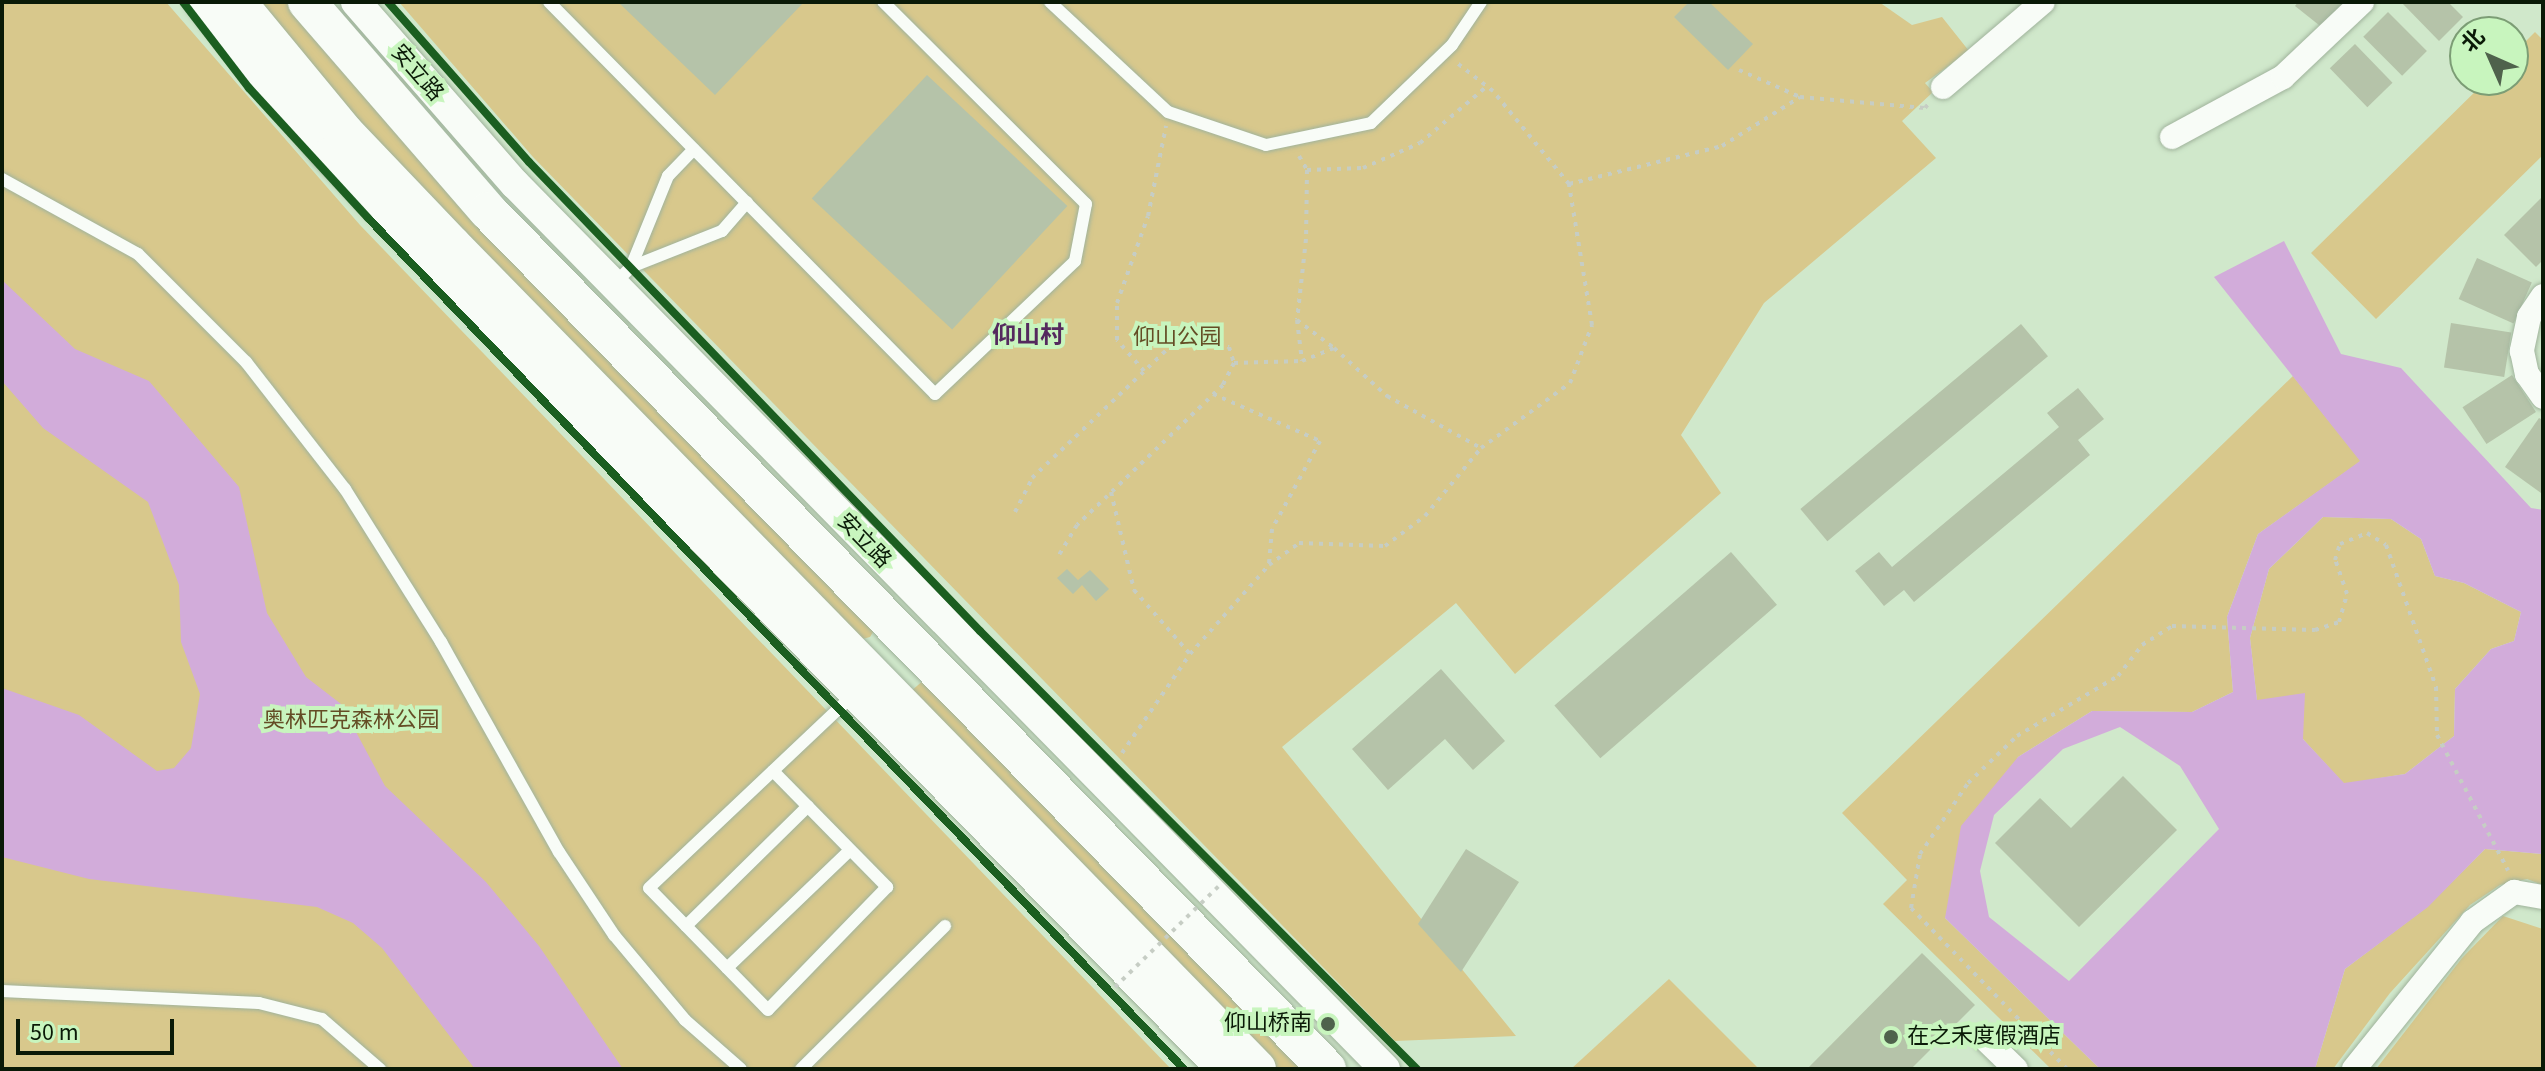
<!DOCTYPE html>
<html>
<head>
<meta charset="utf-8">
<style>
  body { margin:0 }
  #map { position:relative; width:2545px; height:1071px; overflow:hidden; background:#d0e8cb; font-family:"Source Sans 3","Noto Sans SC",sans-serif }
  div>[style] { position:absolute }
  [style*='--x'] { left:calc(var(--x)*1px); top:calc(var(--y)*1px); width:calc(var(--w)*1px); rotate:calc(var(--a)*1deg) }
  .green>* { inset:0; background:#d8c88c }
  .water>* { inset:0; background:#d2acda }
  .building>* { inset:0; background:#b5c3a9; transform-origin:0 0 }
  .path>* { height:4px; margin-top:-2px; transform-origin:0; background:repeating-linear-gradient(90deg,#c6cdc4 0 4px,transparent 0 10px) }
  .roads { filter:drop-shadow(0 0 2px #a0b39c) drop-shadow(0 0 2px #a0b39c) }
  .service>* { height:12px; margin:-6px; padding:0 6px; transform-origin:6px; border-radius:6px; background:#f8fcf7 }
  .minor>* { height:24px; margin:-12px; padding:0 12px; transform-origin:12px; border-radius:12px; background:#f8fcf7 }
  .tertiary>* { height:30px; margin:-15px; padding:0 15px; transform-origin:15px; border-radius:15px; background:#f8fcf7 }
  .primary>* { height:38px; margin:-19px; padding:0 19px; transform-origin:19px; border-radius:19px; background:#f8fcf7 }
  .path-bridge>* { height:4px; margin-top:-2px; transform-origin:0; background:repeating-linear-gradient(90deg,#c6cdc4 0 4px,transparent 0 10px) }
  .cycleway>* { height:8px; margin:-4px; padding:0 4px; transform-origin:4px; border-radius:4px; background:#1b5e20 }
  .dots>* { width:22px; height:22px; translate:-50% -50%; box-sizing:border-box; border:4px solid #c8f5be; border-radius:50% }
  span { translate:-50% -50%; white-space:nowrap; text-align:center; line-height:1.15; -webkit-text-stroke:8px #c8f5be; paint-order:stroke }
  .street-label { font-size:22px; color:#0a1a07 }
  .park-label { font-size:22px; color:#644d25 }
  .poi-label { font-size:22px; color:#0a1a07 }
  .right { translate:-100% -50%; text-align:right }
  .left { translate:0 -50%; text-align:left }
  .neighbourhood-label { font-size:24px; color:#54295e; font-weight:700 }
  .frame { position:absolute; inset:0; border:4px solid #0a1a07; pointer-events:none }
  .north { position:absolute; left:2449px; top:16px; width:80px; height:80px; box-sizing:border-box; background:#c8f5be; border:2px solid #7c9d75; border-radius:50%; rotate:315deg; font-size:22px; font-weight:700; line-height:32px; text-align:center; color:#0a1a07 }
  .north::after { content:''; display:block; margin:auto; width:28px; height:36px; background:#4f624c; clip-path:polygon(50% 0,100% 100%,50% 72%,0 100%) }
  .scale { position:absolute; left:16px; top:1019px; width:158px; height:36px; box-sizing:border-box; border:4px solid #0a1a07; border-top:0; padding-left:10px; font-size:24px; line-height:28px; white-space:nowrap; color:#0a1a07; -webkit-text-stroke:6px #c8f5be; paint-order:stroke }
</style>
</head>
<body>
<div id="map">
  <div class="green">
    <i style="clip-path:polygon(2px 2px,166px 2px,360px 225px,1171px 1069px,2px 1069px)"></i>
    <i style="clip-path:polygon(258px 2px,295px 2px,876px 627px,870px 637px,859px 640px,442px 217px)"></i>
    <i style="clip-path:polygon(399px 2px,1879px 2px,1912px 25px,1942px 17px,1969px 51px,1925px 83px,1933px 92px,1902px 121px,1936px 158px,1764px 303px,1681px 435px,1721px 493px,1515px 674px,1456px 603px,1282px 747px,1516px 1036px,1395px 1041px,533px 157px)"></i>
    <i style="clip-path:polygon(2535px 32px,2543px 40px,2543px 155px,2376px 319px,2311px 253px,2487px 80px,2513px 80px,2513px 54px)"></i>
    <i style="clip-path:polygon(2293px 376px,2361px 461px,2258px 534px,2227px 617px,2233px 692px,2192px 712px,2092px 711px,2018px 757px,1945px 918px,2100px 1069px,2051px 1069px,1883px 904px,1907px 880px,1842px 813px)"></i>
    <i style="clip-path:polygon(2323px 517px,2391px 519px,2421px 539px,2435px 576px,2464px 583px,2521px 612px,2514px 641px,2491px 649px,2455px 689px,2454px 736px,2405px 774px,2344px 784px,2303px 739px,2257px 701px,2250px 638px,2269px 569px)"></i>
    <i style="clip-path:polygon(925px 679px,1308px 1069px,1269px 1069px,910px 692px)"></i>
    <i style="clip-path:polygon(2485px 849px,2543px 854px,2543px 885px,2527px 879px,2500px 885px,2470px 905px,2390px 993px,2333px 1069px,2315px 1069px,2345px 969px,2427px 907px)"></i>
    <i style="clip-path:polygon(2503px 916px,2543px 929px,2543px 1069px,2376px 1069px,2462px 958px)"></i>
    <i style="clip-path:polygon(1669px 979px,1759px 1069px,1571px 1069px)"></i>
  </div>
  <div class="water">
    <i style="clip-path:polygon(evenodd,2284px 241px,2341px 354px,2401px 368px,2531px 508px,2543px 510px,2543px 854px,2485px 849px,2428px 907px,2345px 969px,2315px 1069px,2100px 1069px,1945px 918px,1961px 826px,2018px 757px,2092px 711px,2192px 712px,2233px 692px,2227px 617px,2258px 534px,2360px 461px,2214px 277px,2284px 241px,2323px 517px,2391px 519px,2421px 539px,2435px 576px,2464px 583px,2521px 612px,2514px 641px,2491px 649px,2455px 689px,2454px 736px,2405px 774px,2344px 783px,2303px 739px,2305px 693px,2257px 700px,2250px 638px,2269px 569px,2323px 517px,2284px 241px,2120px 727px,2180px 766px,2219px 829px,2069px 981px,1989px 917px,1980px 871px,1994px 815px,2063px 749px,2120px 727px)"></i>
    <i style="clip-path:polygon(2px 280px,75px 349px,149px 381px,239px 487px,267px 613px,306px 677px,341px 704px,385px 786px,486px 882px,539px 946px,623px 1069px,475px 1069px,382px 948px,353px 923px,317px 907px,89px 879px,2px 857px,2px 688px,79px 715px,157px 771px,174px 768px,191px 748px,200px 694px,181px 642px,179px 585px,148px 502px,43px 428px,2px 381px)"></i>
  </div>
  <div class="building">
    <i style="clip-path:polygon(618px 2px,804px 2px,715px 95px)"></i>
    <i style="clip-path:polygon(1689px 2px,1709px 2px,1753px 44px,1728px 70px,1674px 17px)"></i>
    <i style="clip-path:polygon(2298px 2px,2347px 2px,2329px 33px,2295px 6px)"></i>
    <i style="clip-path:polygon(2401px 2px,2448px 2px,2463px 17px,2439px 41px)"></i>
    <i style="left:2388px;top:12px;width:55px;height:35px;rotate:45deg"></i>
    <i style="left:2355px;top:44px;width:54px;height:35px;rotate:46deg"></i>
    <i style="left:927px;top:75px;width:192px;height:169px;rotate:43deg"></i>
    <i style="clip-path:polygon(2543px 196px,2543px 260px,2536px 267px,2504px 235px)"></i>
    <i style="left:2477px;top:258px;width:60px;height:45px;rotate:24deg"></i>
    <i style="left:2451px;top:323px;width:61px;height:45px;rotate:9deg"></i>
    <i style="left:2021px;top:324px;width:42px;height:288px;rotate:50deg"></i>
    <i style="left:2512px;top:375px;width:44px;height:59px;rotate:57deg"></i>
    <i style="clip-path:polygon(2078px 388px,2104px 419px,2078px 440px,2090px 455px,1914px 602px,1904px 590px,1884px 606px,1855px 571px,1879px 552px,1892px 567px,2059px 427px,2047px 413px)"></i>
    <i style="clip-path:polygon(2539px 418px,2543px 420px,2541px 493px,2505px 467px)"></i>
    <i style="left:1731px;top:552px;width:70px;height:234px;rotate:49deg"></i>
    <i style="clip-path:polygon(1067px 569px,1078px 580px,1090px 570px,1109px 589px,1096px 601px,1082px 585px,1073px 594px,1057px 578px)"></i>
    <i style="clip-path:polygon(1441px 669px,1505px 741px,1473px 770px,1445px 739px,1388px 790px,1352px 749px)"></i>
    <i style="clip-path:polygon(2123px 776px,2177px 830px,2079px 927px,1995px 843px,2040px 798px,2071px 828px)"></i>
    <i style="clip-path:polygon(1466px 849px,1519px 882px,1461px 972px,1418px 924px)"></i>
    <i style="clip-path:polygon(1922px 953px,1975px 1005px,1911px 1069px,1807px 1069px)"></i>
  </div>
  <div class="path">
    <i style="--x:1739;--y:70;--w:67;--a:23.9"></i>
    <i style="--x:1299;--y:156;--w:16;--a:60"></i>
    <i style="--x:1307;--y:170;--w:69;--a:90.8"></i>
    <i style="--x:1306;--y:239;--w:81;--a:96.3"></i>
    <i style="--x:1297;--y:320;--w:46;--a:37.1"></i>
    <i style="--x:1307;--y:170;--w:56;--a:-2"></i>
    <i style="--x:1363;--y:168;--w:62;--a:-23.7"></i>
    <i style="--x:1420;--y:143;--w:87;--a:-40.3"></i>
    <i style="--x:1569;--y:184;--w:158;--a:-13.9"></i>
    <i style="--x:1722;--y:146;--w:92;--a:-32.1"></i>
    <i style="--x:1800;--y:97;--w:125;--a:5"></i>
    <i style="--x:1925;--y:108;--w:6;--a:-51"></i>
    <i style="--x:1297;--y:320;--w:41;--a:83"></i>
    <i style="--x:1234;--y:363;--w:68;--a:-1.7"></i>
    <i style="--x:1302;--y:361;--w:35;--a:-22"></i>
    <i style="--x:1334;--y:348;--w:72;--a:42.2"></i>
    <i style="--x:1387;--y:396;--w:107;--a:29"></i>
    <i style="--x:1144;--y:371;--w:41;--a:-131.1"></i>
    <i style="--x:1117;--y:340;--w:37;--a:-90"></i>
    <i style="--x:1117;--y:303;--w:92;--a:-70.4"></i>
    <i style="--x:1148;--y:216;--w:92;--a:-78.7"></i>
    <i style="--x:1213;--y:394;--w:117;--a:23.7"></i>
    <i style="--x:1320;--y:441;--w:100;--a:118.6"></i>
    <i style="--x:1272;--y:529;--w:36;--a:95"></i>
    <i style="--x:1111;--y:492;--w:101;--a:76.8"></i>
    <i style="--x:1134;--y:590;--w:85;--a:48.8"></i>
    <i style="--x:1015;--y:512;--w:38;--a:-63"></i>
    <i style="--x:1032;--y:478;--w:200;--a:-43.6"></i>
    <i style="--x:1177;--y:340;--w:27;--a:-20"></i>
    <i style="--x:1202;--y:331;--w:31;--a:31"></i>
    <i style="--x:1229;--y:347;--w:17;--a:73"></i>
    <i style="--x:1234;--y:363;--w:25;--a:117"></i>
    <i style="--x:1223;--y:385;--w:202;--a:136.2"></i>
    <i style="--x:1077;--y:525;--w:35;--a:121"></i>
    <i style="--x:1122;--y:753;--w:120;--a:-55.5"></i>
    <i style="--x:1190;--y:654;--w:119;--a:-48.4"></i>
    <i style="--x:1269;--y:565;--w:37;--a:-36"></i>
    <i style="--x:1299;--y:543;--w:86;--a:2"></i>
    <i style="--x:1385;--y:546;--w:50;--a:-36.9"></i>
    <i style="--x:1425;--y:516;--w:88;--a:-50.5"></i>
    <i style="--x:1481;--y:448;--w:110;--a:-36.1"></i>
    <i style="--x:1570;--y:383;--w:62;--a:-69.2"></i>
    <i style="--x:1592;--y:325;--w:143;--a:-99.3"></i>
    <i style="--x:1569;--y:184;--w:120;--a:-129.3"></i>
    <i style="--x:1493;--y:91;--w:46;--a:-142.1"></i>
    <i style="--x:2067;--y:1069;--w:224;--a:-134.1"></i>
    <i style="--x:1911;--y:908;--w:55;--a:-80.5"></i>
    <i style="--x:1920;--y:854;--w:86;--a:-55.9"></i>
    <i style="--x:1968;--y:783;--w:68;--a:-43.8"></i>
    <i style="--x:2017;--y:736;--w:117;--a:-30.7"></i>
    <i style="--x:2118;--y:676;--w:39;--a:-52"></i>
    <i style="--x:2142;--y:645;--w:36;--a:-32"></i>
    <i style="--x:2172;--y:626;--w:143;--a:1.6"></i>
    <i style="--x:2315;--y:630;--w:25;--a:-18"></i>
    <i style="--x:2339;--y:622;--w:29;--a:-74"></i>
    <i style="--x:2347;--y:594;--w:36;--a:-109"></i>
    <i style="--x:2335;--y:560;--w:17;--a:-73"></i>
    <i style="--x:2340;--y:544;--w:29;--a:-22"></i>
    <i style="--x:2367;--y:533;--w:22;--a:32"></i>
    <i style="--x:2386;--y:545;--w:151;--a:70.6"></i>
    <i style="--x:2436;--y:687;--w:48;--a:88.8"></i>
    <i style="--x:2437;--y:735;--w:153;--a:62.3"></i>
  </div>
  <div class="roads">
    <div class="service">
      <i style="--x:549;--y:2;--w:550;--a:45.44"></i>
      <i style="--x:935;--y:394;--w:193;--a:-43.5"></i>
      <i style="--x:1075;--y:261;--w:58;--a:-79.1"></i>
      <i style="--x:1086;--y:204;--w:286;--a:-135.1"></i>
      <i style="--x:1050;--y:2;--w:161;--a:43"></i>
      <i style="--x:1168;--y:112;--w:103;--a:18.6"></i>
      <i style="--x:1266;--y:145;--w:107;--a:-11.8"></i>
      <i style="--x:1371;--y:123;--w:112;--a:-43.9"></i>
      <i style="--x:1452;--y:45;--w:52;--a:-56"></i>
      <i style="--x:2;--y:179;--w:155;--a:28.9"></i>
      <i style="--x:138;--y:254;--w:153;--a:45"></i>
      <i style="--x:246;--y:362;--w:161;--a:52.1"></i>
      <i style="--x:345;--y:489;--w:181;--a:57.9"></i>
      <i style="--x:441;--y:642;--w:241;--a:60.7"></i>
      <i style="--x:559;--y:852;--w:100;--a:56.5"></i>
      <i style="--x:614;--y:935;--w:111;--a:50.1"></i>
      <i style="--x:685;--y:1020;--w:74;--a:41.2"></i>
      <i style="--x:631;--y:267;--w:98;--a:-67.9"></i>
      <i style="--x:668;--y:176;--w:37;--a:-46"></i>
      <i style="--x:615;--y:283;--w:23;--a:-45"></i>
      <i style="--x:631;--y:267;--w:98;--a:-21.6"></i>
      <i style="--x:722;--y:231;--w:38;--a:-49"></i>
      <i style="--x:773;--y:771;--w:163;--a:45.5"></i>
      <i style="--x:887;--y:887;--w:171;--a:134.1"></i>
      <i style="--x:768;--y:1010;--w:170;--a:-134.3"></i>
      <i style="--x:649;--y:888;--w:284;--a:-43.4"></i>
      <i style="--x:686;--y:926;--w:171;--a:-44.5"></i>
      <i style="--x:727;--y:968;--w:170;--a:-43.8"></i>
      <i style="--x:2;--y:991;--w:257;--a:2.7"></i>
      <i style="--x:259;--y:1003;--w:65;--a:14.3"></i>
      <i style="--x:322;--y:1019;--w:77;--a:40.8"></i>
      <i style="--x:801;--y:1069;--w:203;--a:-44.8"></i>
    </div>
    <div class="minor">
      <i style="--x:1943;--y:87;--w:131;--a:-40.4"></i>
      <i style="--x:2172;--y:137;--w:126;--a:-28.4"></i>
      <i style="--x:2283;--y:77;--w:109;--a:-43.5"></i>
      <i style="--x:2543;--y:296;--w:25;--a:124"></i>
      <i style="--x:2529;--y:317;--w:35;--a:102"></i>
      <i style="--x:2522;--y:351;--w:24;--a:78"></i>
      <i style="--x:2527;--y:374;--w:28;--a:55"></i>
      <i style="--x:1985;--y:1039;--w:43;--a:44.1"></i>
      <i style="--x:2354;--y:1069;--w:189;--a:-51.2"></i>
      <i style="--x:2472;--y:922;--w:52;--a:-35.5"></i>
      <i style="--x:2514;--y:892;--w:29;--a:10"></i>
    </div>
    <div class="tertiary">
      <i style="--x:200;--y:2;--w:197;--a:50.3"></i>
      <i style="--x:326;--y:154;--w:1280;--a:45.63"></i>
      <i style="--x:356;--y:2;--w:242;--a:48.9"></i>
      <i style="--x:515;--y:184;--w:1241;--a:45.49"></i>
    </div>
    <div class="primary">
      <i style="--x:237;--y:2;--w:170;--a:50.5"></i>
      <i style="--x:345;--y:133;--w:155;--a:46.3"></i>
      <i style="--x:452;--y:245;--w:1152;--a:45.67"></i>
      <i style="--x:307;--y:2;--w:276;--a:49.1"></i>
      <i style="--x:488;--y:211;--w:1200;--a:45.64"></i>
    </div>
  </div>
  <div class="path-bridge">
    <i style="--x:1115;--y:987;--w:149;--a:-44.2"></i>
  </div>
  <div class="cycleway">
    <i style="--x:183;--y:2;--w:108;--a:52.5"></i>
    <i style="--x:249;--y:88;--w:176;--a:47.5"></i>
    <i style="--x:368;--y:218;--w:1179;--a:46.2"></i>
    <i style="--x:388;--y:2;--w:213;--a:48.6"></i>
    <i style="--x:529;--y:162;--w:651;--a:46.12"></i>
    <i style="--x:980;--y:631;--w:619;--a:45.07"></i>
  </div>
  <div class="dots">
    <i style="left:1328px;top:1024px;background:#4f624c"></i>
    <i style="left:1891px;top:1037px;background:#4f624c"></i>
  </div>
  <div class="street-label">
    <span style="left:417px;top:73px;rotate:49deg">安立路</span>
    <span style="left:864px;top:541px;rotate:46deg">安立路</span>
  </div>
  <div class="park-label">
    <span style="left:1177px;top:338px">仰山公园</span>
    <span style="left:351px;top:721px">奥林匹克森林公园</span>
  </div>
  <div class="poi-label">
    <span class="right" style="left:1312px;top:1024px">仰山桥南</span>
    <span class="left" style="left:1907px;top:1037px">在之禾度假酒店</span>
  </div>
  <div class="neighbourhood-label">
    <span style="left:1028px;top:336px">仰山村</span>
  </div>
  <div class="frame"></div>
  <div class="north">北</div>
  <div class="scale">50 m</div>
</div>
</body>
</html>
